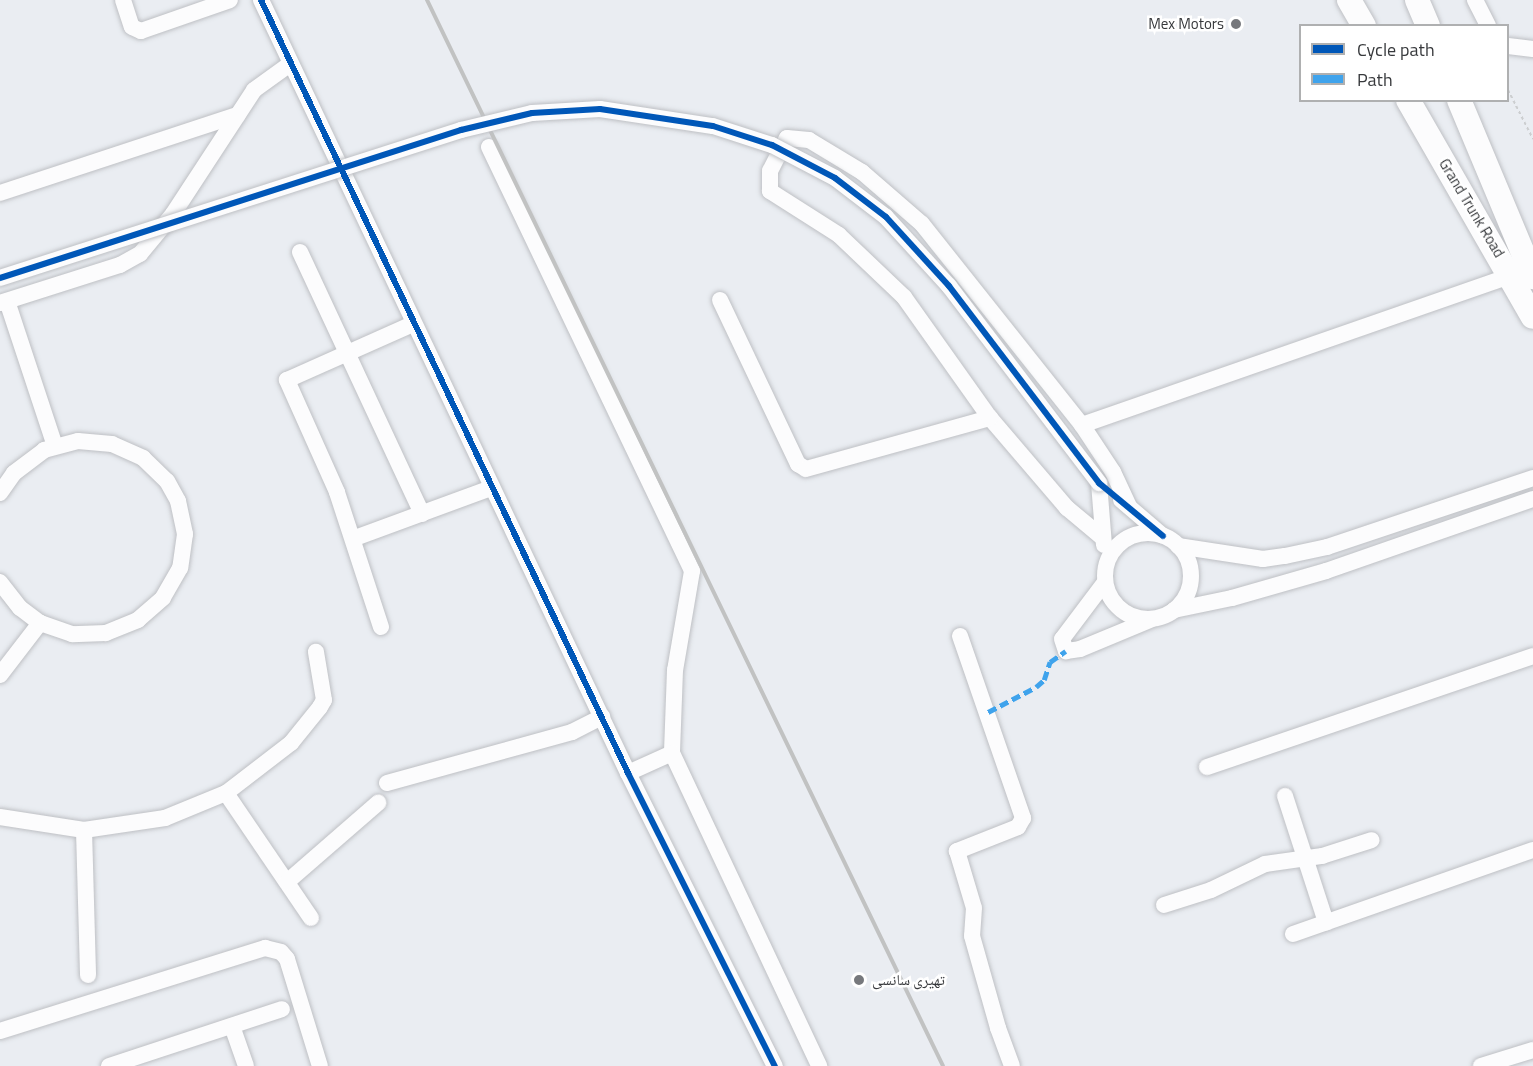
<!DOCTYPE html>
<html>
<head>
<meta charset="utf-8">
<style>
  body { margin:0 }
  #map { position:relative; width:1533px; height:1066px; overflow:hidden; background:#eaedf2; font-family:"Titillium Web","Noto Naskh Arabic",sans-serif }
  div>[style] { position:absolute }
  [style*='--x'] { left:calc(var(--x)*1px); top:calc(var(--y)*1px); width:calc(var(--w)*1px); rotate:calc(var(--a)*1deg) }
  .path>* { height:2px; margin-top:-1px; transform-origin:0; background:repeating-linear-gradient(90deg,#ccced0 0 3px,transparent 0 6px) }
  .roads { filter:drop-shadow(0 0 2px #bec0c4) drop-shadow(0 0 2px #bec0c4) }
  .minor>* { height:16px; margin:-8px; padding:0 8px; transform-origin:8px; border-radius:8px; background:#fcfcfd }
  .minor>.ring { margin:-8px; padding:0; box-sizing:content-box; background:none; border:16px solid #fcfcfd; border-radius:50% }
  .highway>* { height:24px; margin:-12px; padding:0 12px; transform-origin:12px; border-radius:12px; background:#fcfcfd }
  .rail>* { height:4px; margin:-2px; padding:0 2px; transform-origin:2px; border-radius:2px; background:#c1c2c2 }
  .bridges { filter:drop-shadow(0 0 2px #bec0c4) drop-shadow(0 0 2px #bec0c4) }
  .minor-bridge>* { height:16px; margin:-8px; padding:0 8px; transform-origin:8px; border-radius:8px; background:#fcfcfd }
  .quiet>* { height:4.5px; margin-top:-2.25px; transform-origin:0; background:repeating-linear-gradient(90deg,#3fa3ec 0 9px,transparent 0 13.5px) }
  .cycleway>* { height:6px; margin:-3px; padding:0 3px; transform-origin:3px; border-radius:3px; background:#0057b8 }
  .dots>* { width:16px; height:16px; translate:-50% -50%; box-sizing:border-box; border:3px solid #fff; border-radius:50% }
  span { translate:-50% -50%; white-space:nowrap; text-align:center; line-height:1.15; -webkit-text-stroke:5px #fff; paint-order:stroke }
  .poi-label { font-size:15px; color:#37393c }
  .right { translate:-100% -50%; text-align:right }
  .left { translate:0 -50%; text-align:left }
  .street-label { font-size:15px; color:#37393c }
  .legend { position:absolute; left:1299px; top:24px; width:210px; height:78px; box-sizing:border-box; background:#fff; border:2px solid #afb0b1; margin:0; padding:8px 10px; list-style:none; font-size:18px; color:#37393c }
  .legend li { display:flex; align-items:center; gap:12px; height:30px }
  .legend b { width:30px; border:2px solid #afb0b1 }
</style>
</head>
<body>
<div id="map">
  <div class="path">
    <i style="--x:1508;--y:90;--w:55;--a:63"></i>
  </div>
  <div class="roads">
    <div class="minor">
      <i style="--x:123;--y:0;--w:28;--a:72"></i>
      <i style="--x:132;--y:27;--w:10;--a:24"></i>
      <i style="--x:141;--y:31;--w:94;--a:-19.2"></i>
      <i style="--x:261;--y:0;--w:856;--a:64.6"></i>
      <i style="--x:628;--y:773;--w:328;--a:63.4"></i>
      <i style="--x:1475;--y:0;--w:29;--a:63"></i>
      <i style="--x:1508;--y:46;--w:25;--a:7"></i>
      <i style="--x:489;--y:147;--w:470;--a:64.4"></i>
      <i style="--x:692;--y:571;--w:100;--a:99.7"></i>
      <i style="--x:675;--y:670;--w:83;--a:92.1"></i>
      <i style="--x:672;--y:753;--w:346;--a:64.8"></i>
      <i style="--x:0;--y:193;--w:250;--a:-18.2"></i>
      <i style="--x:300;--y:252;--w:289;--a:65"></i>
      <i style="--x:720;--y:300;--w:182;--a:64.6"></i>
      <i style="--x:798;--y:464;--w:9;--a:32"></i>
      <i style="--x:806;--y:469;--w:191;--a:-15.5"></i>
      <i style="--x:7;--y:301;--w:153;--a:71.7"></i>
      <i style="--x:0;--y:303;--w:126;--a:-17.6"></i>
      <i style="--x:120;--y:265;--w:23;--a:-29"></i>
      <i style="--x:140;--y:254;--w:52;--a:-50.5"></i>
      <i style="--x:173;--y:214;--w:148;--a:-56.8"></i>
      <i style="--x:254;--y:90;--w:44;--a:-35.8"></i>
      <i style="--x:1082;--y:425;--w:455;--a:-19.2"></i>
      <i style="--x:1099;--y:483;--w:62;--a:85.4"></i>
      <i style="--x:0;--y:493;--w:24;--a:-55"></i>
      <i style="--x:14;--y:473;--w:38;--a:-37"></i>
      <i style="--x:44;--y:450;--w:35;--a:-15"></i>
      <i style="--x:78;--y:441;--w:34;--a:5"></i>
      <i style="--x:112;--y:444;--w:34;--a:24"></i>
      <i style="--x:143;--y:458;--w:33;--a:44"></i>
      <i style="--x:167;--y:481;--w:23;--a:61"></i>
      <i style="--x:178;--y:501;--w:34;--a:78"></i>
      <i style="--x:185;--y:534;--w:34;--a:98"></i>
      <i style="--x:180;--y:568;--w:34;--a:120"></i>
      <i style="--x:163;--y:598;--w:33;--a:139"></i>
      <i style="--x:138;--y:620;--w:35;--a:158"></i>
      <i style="--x:106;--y:633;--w:34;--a:178"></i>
      <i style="--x:72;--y:634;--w:34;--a:-161"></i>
      <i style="--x:40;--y:623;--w:25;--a:-143"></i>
      <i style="--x:20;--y:608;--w:33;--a:-128"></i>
      <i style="--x:1121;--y:500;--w:55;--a:40.6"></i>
      <i class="ring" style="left:1105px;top:533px;width:70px;height:70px"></i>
      <i style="--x:355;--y:538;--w:145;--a:-20.2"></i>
      <i style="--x:1103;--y:538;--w:47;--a:-140.2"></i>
      <i style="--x:1067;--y:508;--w:118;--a:-130.5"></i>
      <i style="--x:990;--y:418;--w:148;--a:-125.4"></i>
      <i style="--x:904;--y:297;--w:90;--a:-136.4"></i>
      <i style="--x:839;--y:235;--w:82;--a:-147.5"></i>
      <i style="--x:770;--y:191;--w:20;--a:-90"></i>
      <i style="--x:770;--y:171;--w:37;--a:-63"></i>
      <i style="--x:787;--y:138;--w:22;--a:5"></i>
      <i style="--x:809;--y:140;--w:62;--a:31.1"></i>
      <i style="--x:862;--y:172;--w:79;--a:40.9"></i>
      <i style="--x:922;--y:224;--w:257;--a:51.5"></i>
      <i style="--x:1082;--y:425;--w:56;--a:56.6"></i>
      <i style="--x:1113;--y:472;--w:38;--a:65"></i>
      <i style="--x:1178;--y:546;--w:86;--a:8.7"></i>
      <i style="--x:1263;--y:559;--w:22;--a:-8"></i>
      <i style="--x:1285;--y:556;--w:43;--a:-12.1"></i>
      <i style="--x:1327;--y:547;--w:217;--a:-18.5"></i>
      <i style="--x:1105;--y:582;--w:71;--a:127"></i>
      <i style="--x:1062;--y:639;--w:13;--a:72"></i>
      <i style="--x:1066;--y:651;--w:14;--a:-8"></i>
      <i style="--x:1080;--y:649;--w:76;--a:-22.5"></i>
      <i style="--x:1174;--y:610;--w:59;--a:-11.7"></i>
      <i style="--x:1232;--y:598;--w:98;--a:-16"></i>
      <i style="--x:1326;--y:571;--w:219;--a:-19.2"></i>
      <i style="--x:381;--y:627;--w:142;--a:-108.1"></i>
      <i style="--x:337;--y:492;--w:123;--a:-114.1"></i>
      <i style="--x:287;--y:380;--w:138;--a:-24"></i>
      <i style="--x:960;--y:636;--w:193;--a:70.9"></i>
      <i style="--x:1023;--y:818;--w:10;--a:119"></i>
      <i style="--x:1018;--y:827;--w:66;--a:158.5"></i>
      <i style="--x:957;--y:851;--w:59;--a:73.4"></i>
      <i style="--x:974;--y:908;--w:28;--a:94"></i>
      <i style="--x:972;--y:936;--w:96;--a:74.2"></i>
      <i style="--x:998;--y:1028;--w:40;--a:69.8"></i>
      <i style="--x:0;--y:675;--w:66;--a:-52.4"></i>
      <i style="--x:1207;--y:767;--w:344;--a:-18.8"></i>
      <i style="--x:628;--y:773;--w:48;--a:-24.4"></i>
      <i style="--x:387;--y:783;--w:192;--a:-15.4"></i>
      <i style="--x:572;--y:732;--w:34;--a:-27"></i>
      <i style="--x:226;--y:793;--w:151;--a:55.8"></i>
      <i style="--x:1285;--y:796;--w:133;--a:72"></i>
      <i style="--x:0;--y:817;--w:85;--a:8.8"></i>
      <i style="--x:84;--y:830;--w:82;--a:-8.4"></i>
      <i style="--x:165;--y:818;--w:66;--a:-22.3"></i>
      <i style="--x:226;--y:793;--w:82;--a:-37.6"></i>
      <i style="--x:291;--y:743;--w:46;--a:-51.1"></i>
      <i style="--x:320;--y:707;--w:8;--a:-60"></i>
      <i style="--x:324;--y:700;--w:49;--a:-99.5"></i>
      <i style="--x:84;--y:830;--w:145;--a:88.4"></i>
      <i style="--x:287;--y:882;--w:121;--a:-41"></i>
      <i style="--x:1164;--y:905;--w:49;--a:-17.7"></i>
      <i style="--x:1211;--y:890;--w:60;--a:-25.7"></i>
      <i style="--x:1265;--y:864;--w:58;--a:-8"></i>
      <i style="--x:1322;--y:856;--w:52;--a:-17.7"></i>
      <i style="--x:1293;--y:934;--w:254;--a:-19.3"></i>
      <i style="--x:232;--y:1026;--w:42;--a:70.7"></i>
      <i style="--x:0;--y:1031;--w:278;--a:-17.4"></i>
      <i style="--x:265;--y:948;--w:16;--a:14"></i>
      <i style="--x:281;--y:952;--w:9;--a:49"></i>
      <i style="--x:287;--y:959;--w:112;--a:72.9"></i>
      <i style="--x:109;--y:1066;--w:182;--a:-18.2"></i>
      <i style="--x:1481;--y:1066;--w:54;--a:-17.1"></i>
    </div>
    <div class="highway">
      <i style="--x:1349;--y:0;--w:30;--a:60"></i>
      <i style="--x:1417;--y:0;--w:28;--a:67"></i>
      <i style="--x:1408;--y:100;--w:250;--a:60.1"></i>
      <i style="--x:1459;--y:100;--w:192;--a:67.3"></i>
    </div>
  </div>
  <div class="rail">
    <i style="--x:427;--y:0;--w:1184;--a:64.17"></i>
  </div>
  <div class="bridges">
    <div class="minor-bridge">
      <i style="--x:0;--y:278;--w:484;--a:-17.8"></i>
      <i style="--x:461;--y:130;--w:73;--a:-13.5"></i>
      <i style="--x:532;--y:113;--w:68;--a:-3.4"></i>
      <i style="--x:600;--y:109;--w:114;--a:8.6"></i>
      <i style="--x:713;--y:126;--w:62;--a:17.9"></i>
      <i style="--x:772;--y:145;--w:71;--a:27.6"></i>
      <i style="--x:835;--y:178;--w:64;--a:37.4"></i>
      <i style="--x:886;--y:217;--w:93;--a:47.6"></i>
      <i style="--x:949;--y:286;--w:248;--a:52.7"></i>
    </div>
  </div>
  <div class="quiet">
    <i style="--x:988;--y:712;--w:54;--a:-27.5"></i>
    <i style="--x:1036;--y:687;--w:11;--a:-41"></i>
    <i style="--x:1044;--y:680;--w:19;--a:-72"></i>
    <i style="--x:1050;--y:662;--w:19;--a:-35"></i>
  </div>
  <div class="cycleway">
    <i style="--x:261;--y:0;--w:856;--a:64.6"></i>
    <i style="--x:628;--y:773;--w:328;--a:63.4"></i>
    <i style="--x:0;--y:278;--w:484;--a:-17.8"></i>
    <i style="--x:461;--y:130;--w:73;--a:-13.5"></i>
    <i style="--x:532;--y:113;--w:68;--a:-3.4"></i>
    <i style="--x:600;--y:109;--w:114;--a:8.6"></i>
    <i style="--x:713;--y:126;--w:62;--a:17.9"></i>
    <i style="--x:772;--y:145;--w:71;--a:27.6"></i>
    <i style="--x:835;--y:178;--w:64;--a:37.4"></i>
    <i style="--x:886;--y:217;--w:93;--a:47.6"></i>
    <i style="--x:949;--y:286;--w:248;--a:52.7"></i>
    <i style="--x:1099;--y:483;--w:83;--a:39.6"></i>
  </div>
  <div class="dots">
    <i style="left:1236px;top:24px;background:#76787c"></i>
    <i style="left:859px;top:980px;background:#76787c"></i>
  </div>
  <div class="poi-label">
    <span class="right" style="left:1224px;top:24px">Mex Motors</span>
    <span class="left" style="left:872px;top:980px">تھیری سانسی</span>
  </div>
  <div class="street-label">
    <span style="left:1472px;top:208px;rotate:59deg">Grand Trunk Road</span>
  </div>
  <ul class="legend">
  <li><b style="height:8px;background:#0057b8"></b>Cycle path</li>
  <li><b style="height:8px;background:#3fa3ec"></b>Path</li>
  </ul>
</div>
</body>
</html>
